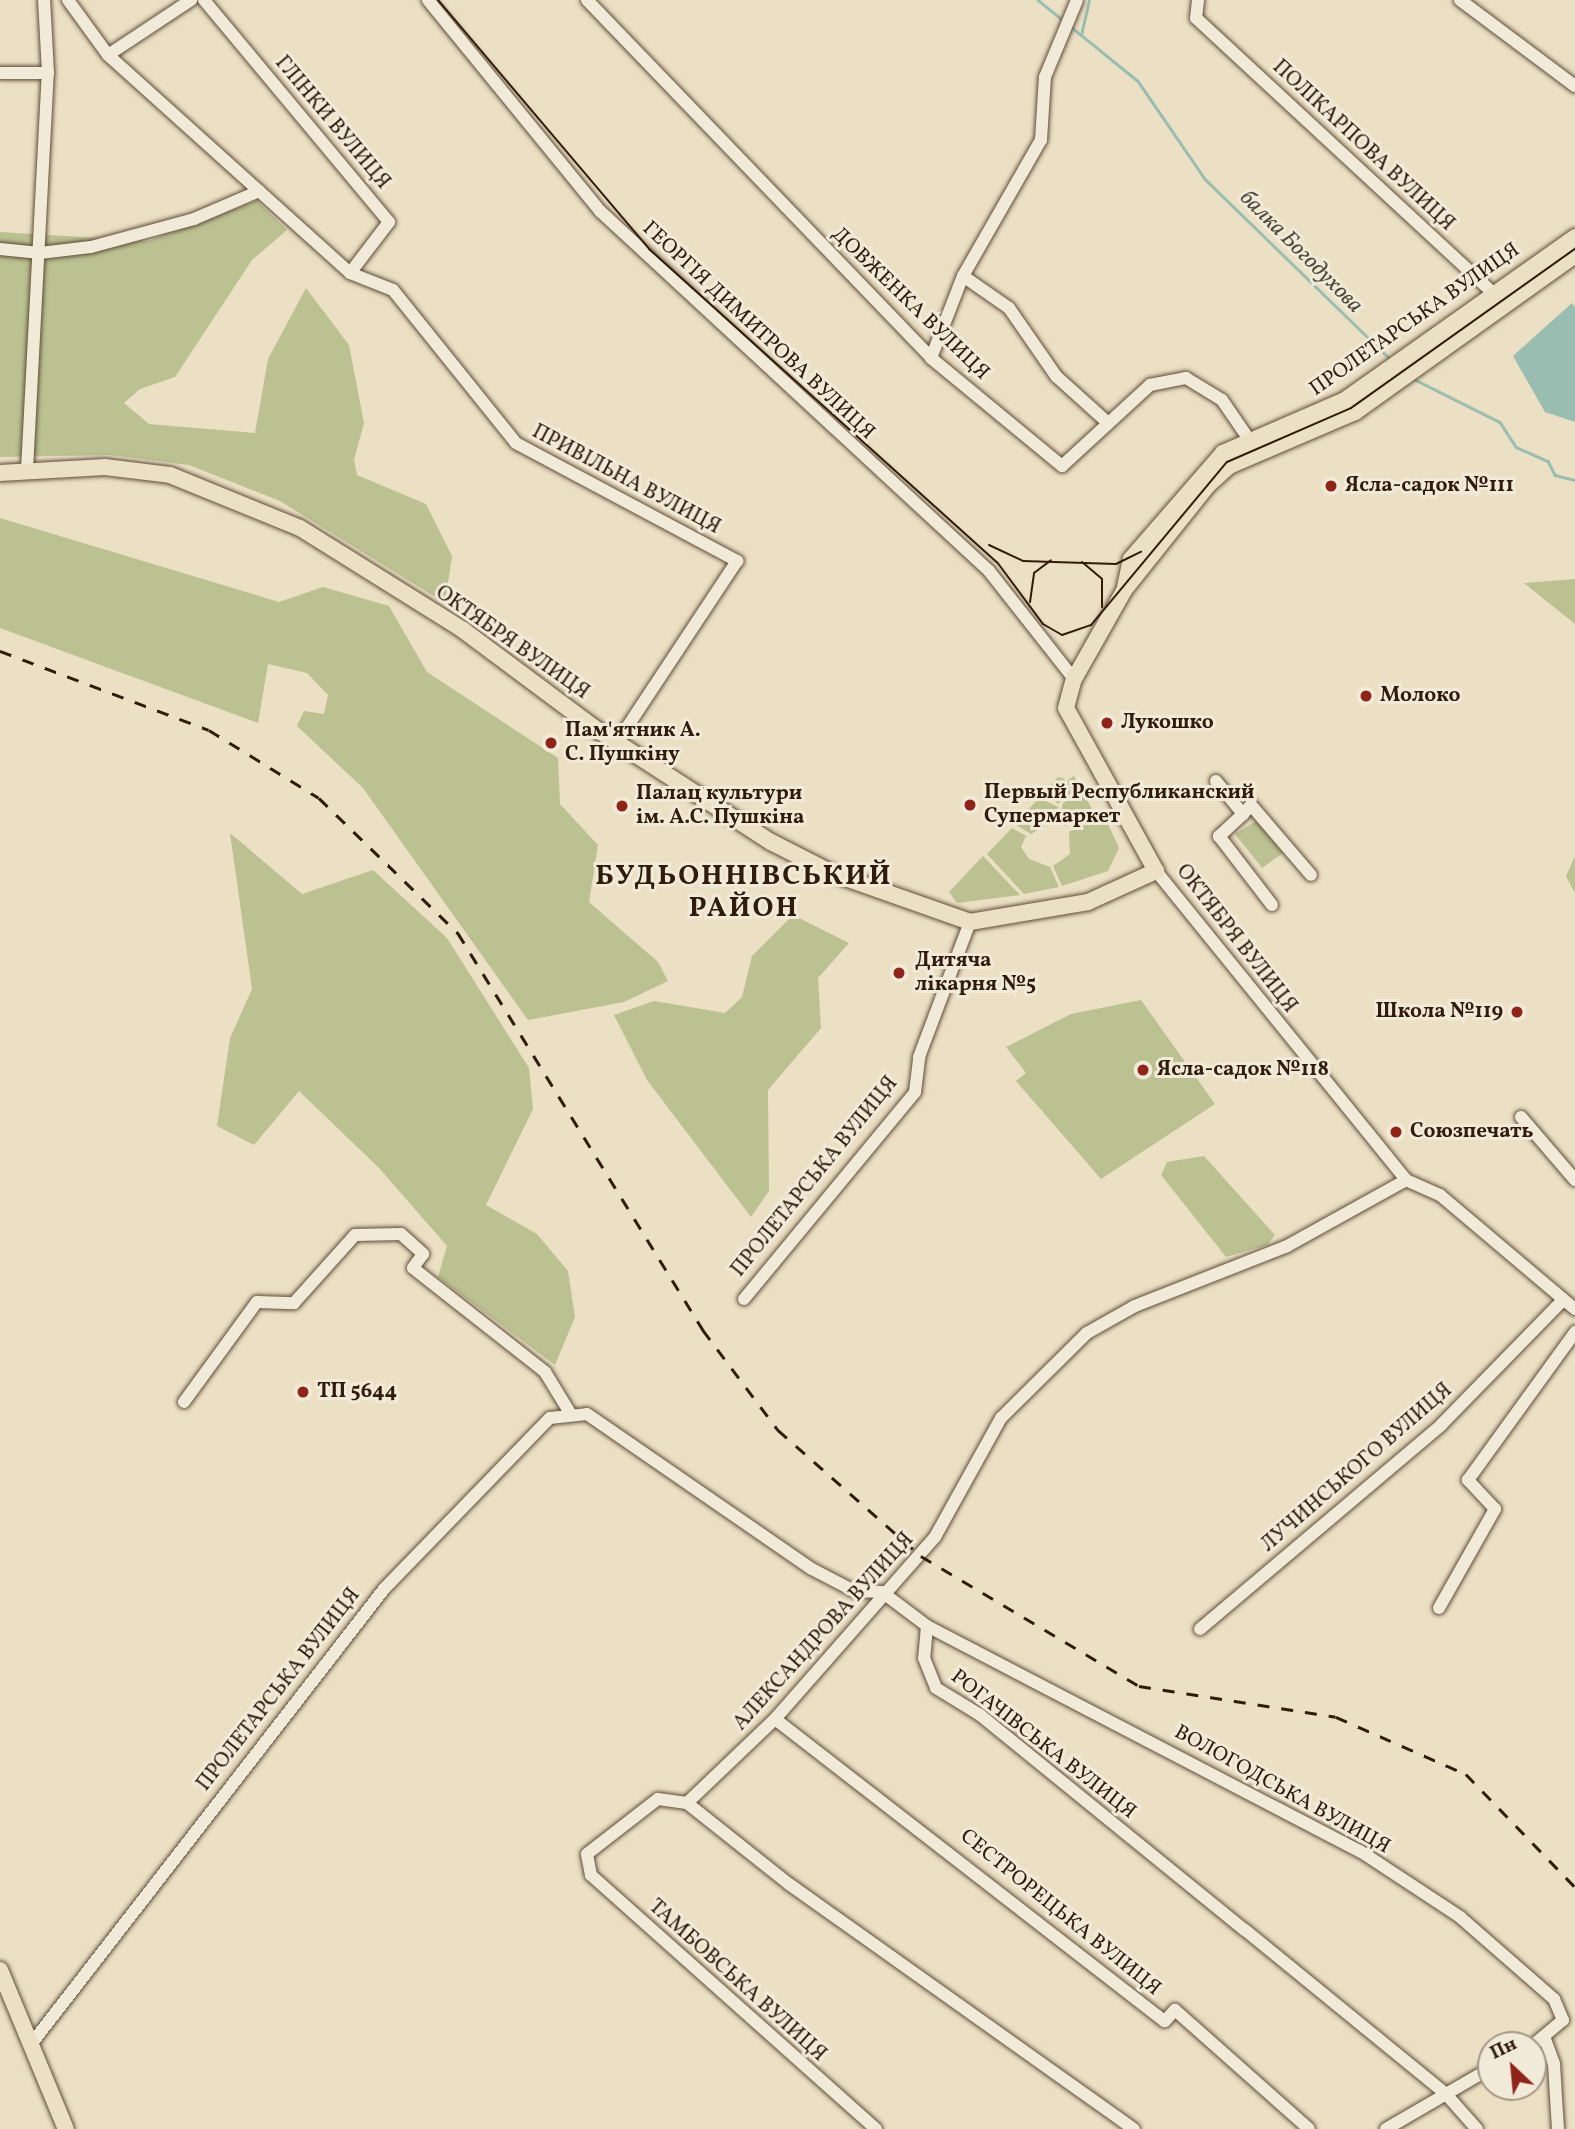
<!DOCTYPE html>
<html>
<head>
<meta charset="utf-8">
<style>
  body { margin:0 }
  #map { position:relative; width:1575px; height:2129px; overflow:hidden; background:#ebdfc4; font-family:Vollkorn,serif }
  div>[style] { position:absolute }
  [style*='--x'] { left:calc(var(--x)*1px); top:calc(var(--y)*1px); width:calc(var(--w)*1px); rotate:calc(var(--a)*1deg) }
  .green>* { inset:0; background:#bbc191 }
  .water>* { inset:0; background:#99bdb0 }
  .stream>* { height:2.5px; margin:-1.25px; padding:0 1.25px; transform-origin:1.25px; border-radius:1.25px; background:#99bdb0 }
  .roads { filter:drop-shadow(0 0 2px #5e4d38) drop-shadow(0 0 2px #5e4d38) }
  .minor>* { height:12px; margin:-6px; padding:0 6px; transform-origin:6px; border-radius:6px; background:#f2ead9 }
  .major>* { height:16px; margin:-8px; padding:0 8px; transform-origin:8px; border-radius:8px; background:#ebdfc4 }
  .tram>* { height:2px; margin:-1px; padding:0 1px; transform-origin:1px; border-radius:1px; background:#2f1c0a }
  .rail>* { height:2.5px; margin-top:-1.25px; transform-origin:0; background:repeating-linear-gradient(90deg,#2f1c0a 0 12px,transparent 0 24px) }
  .dots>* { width:19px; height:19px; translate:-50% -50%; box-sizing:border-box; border:4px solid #f2ead9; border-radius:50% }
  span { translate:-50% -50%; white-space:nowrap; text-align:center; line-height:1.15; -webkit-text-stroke:6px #f2ead9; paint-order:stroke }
  .street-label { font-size:21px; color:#2f1c0a }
  .poi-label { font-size:21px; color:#2f1c0a; font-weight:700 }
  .left { translate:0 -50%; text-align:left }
  .right { translate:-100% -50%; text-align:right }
  .water-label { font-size:23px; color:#4f4c3c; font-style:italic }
  .district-label { font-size:28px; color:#2f1c0a; font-weight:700; letter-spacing:2px }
  .north { position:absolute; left:1477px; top:2031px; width:70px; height:70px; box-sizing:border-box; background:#f2ead9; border:2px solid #a49886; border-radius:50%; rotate:334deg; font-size:19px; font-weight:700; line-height:28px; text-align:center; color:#2f1c0a }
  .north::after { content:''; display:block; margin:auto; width:24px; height:32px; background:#8f2418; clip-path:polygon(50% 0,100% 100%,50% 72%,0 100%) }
</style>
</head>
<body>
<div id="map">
  <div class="green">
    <i style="clip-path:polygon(257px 201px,287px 230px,252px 260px,175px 377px,140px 389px,124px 403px,149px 424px,255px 433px,268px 359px,306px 288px,349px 345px,364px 423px,354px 460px,357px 475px,426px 504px,452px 556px,445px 603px,280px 501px,189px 465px,110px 455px,0 457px,0 232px,148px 241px)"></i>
    <i style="clip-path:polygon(0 518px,279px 602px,323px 587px,389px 606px,427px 672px,558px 758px,560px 804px,598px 845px,589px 902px,658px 962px,668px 981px,624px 1002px,528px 1020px,363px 788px,297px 726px,304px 711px,324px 714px,328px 695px,307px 673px,268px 664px,258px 723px,0 628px)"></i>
    <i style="clip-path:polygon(1575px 579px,1575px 624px,1524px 583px)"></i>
    <i style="clip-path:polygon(1074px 776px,1082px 790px,1064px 799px,1068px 780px)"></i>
    <i style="clip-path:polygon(1058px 777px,1065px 779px,1059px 804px,1042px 795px)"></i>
    <i style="clip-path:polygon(1083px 792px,1092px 809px,1065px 826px,1059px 820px,1063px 803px)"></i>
    <i style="clip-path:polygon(1039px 798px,1058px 807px,1055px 819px,1031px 834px,1015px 824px)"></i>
    <i style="clip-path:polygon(1102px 811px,1119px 848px,1108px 871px,1062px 886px,1053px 866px,1070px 854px,1069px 832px)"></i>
    <i style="clip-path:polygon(1256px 821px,1283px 853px,1262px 868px,1235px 834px)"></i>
    <i style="clip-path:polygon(1012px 828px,1026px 836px,1021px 847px,1029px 859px,1050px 867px,1059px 887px,1024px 894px,987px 854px)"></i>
    <i style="clip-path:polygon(230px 833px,302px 894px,373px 870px,447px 938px,529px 1068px,533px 1109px,486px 1205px,537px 1234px,568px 1271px,575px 1317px,555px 1365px,438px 1277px,447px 1246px,379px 1168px,299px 1091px,254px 1145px,217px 1126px,230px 1038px,252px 989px)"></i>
    <i style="clip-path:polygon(983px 856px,1020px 895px,957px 903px,949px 892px)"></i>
    <i style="clip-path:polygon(1575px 856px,1575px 893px,1566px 876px)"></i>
    <i style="clip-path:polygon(793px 915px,849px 943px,818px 978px,821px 1028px,768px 1090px,769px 1191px,751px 1217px,647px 1080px,614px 1015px,654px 1001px,725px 1013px,742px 997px,752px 956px)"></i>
    <i style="clip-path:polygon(1141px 1000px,1215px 1104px,1101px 1179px,1016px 1081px,1026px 1073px,1006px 1047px,1071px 1014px)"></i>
    <i style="clip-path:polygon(1204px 1156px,1275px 1235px,1267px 1245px,1226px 1257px,1161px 1175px,1167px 1162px)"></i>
  </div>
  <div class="water">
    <i style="clip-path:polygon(1572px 303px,1575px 307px,1575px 422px,1545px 412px,1513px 356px)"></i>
  </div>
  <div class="stream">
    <i style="--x:1038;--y:0;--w:35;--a:39"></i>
    <i style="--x:1070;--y:26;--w:87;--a:39"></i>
    <i style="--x:1138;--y:81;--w:119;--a:55.6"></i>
    <i style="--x:1205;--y:179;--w:260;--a:44.2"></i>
    <i style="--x:1081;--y:35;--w:36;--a:-77"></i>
    <i style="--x:1412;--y:378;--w:98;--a:26.6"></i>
    <i style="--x:1500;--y:422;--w:30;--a:57"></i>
    <i style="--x:1516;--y:447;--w:35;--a:24"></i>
    <i style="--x:1548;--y:461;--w:16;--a:63"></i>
    <i style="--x:1555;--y:475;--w:21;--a:14"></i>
  </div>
  <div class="roads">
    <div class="minor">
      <i style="--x:68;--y:0;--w:68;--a:54"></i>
      <i style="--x:108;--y:55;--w:326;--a:42"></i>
      <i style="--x:350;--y:273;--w:46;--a:21.6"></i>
      <i style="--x:393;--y:290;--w:196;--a:51.2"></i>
      <i style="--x:516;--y:443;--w:251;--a:28.1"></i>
      <i style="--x:737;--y:561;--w:217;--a:123.5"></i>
      <i style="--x:204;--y:0;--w:289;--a:50.2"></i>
      <i style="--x:389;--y:222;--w:64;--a:127.4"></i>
      <i style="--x:428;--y:0;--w:272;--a:50.8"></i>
      <i style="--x:600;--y:211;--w:530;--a:42.78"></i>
      <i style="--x:989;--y:571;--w:137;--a:51.8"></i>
      <i style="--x:587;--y:0;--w:496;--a:46.1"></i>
      <i style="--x:931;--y:358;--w:170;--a:39.5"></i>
      <i style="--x:1062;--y:466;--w:120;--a:-42.6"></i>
      <i style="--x:1150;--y:385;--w:37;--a:-11"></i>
      <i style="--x:1186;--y:378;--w:42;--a:31.4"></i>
      <i style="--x:1222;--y:400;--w:58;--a:55.5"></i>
      <i style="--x:1198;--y:0;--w:18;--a:96"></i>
      <i style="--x:1196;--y:18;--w:415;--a:42.8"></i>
      <i style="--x:1460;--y:0;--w:144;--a:36.8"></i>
      <i style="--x:108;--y:55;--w:100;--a:-33.5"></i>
      <i style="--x:0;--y:73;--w:48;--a:0"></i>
      <i style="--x:0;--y:249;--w:40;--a:5.7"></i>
      <i style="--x:40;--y:253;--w:51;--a:-6.7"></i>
      <i style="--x:91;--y:247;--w:107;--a:-15.2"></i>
      <i style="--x:194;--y:219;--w:71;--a:-23.3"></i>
      <i style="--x:963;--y:276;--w:56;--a:34.8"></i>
      <i style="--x:1009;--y:308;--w:83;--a:55.3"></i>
      <i style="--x:1056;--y:376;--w:69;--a:42"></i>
      <i style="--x:931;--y:358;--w:88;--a:-68.7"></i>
      <i style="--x:963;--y:276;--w:157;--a:-60.2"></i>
      <i style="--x:1041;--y:140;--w:63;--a:-86.4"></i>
      <i style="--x:1045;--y:77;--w:83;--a:-67.4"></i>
      <i style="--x:27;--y:470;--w:398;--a:-87"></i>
      <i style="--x:48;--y:73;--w:73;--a:-93.1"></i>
      <i style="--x:1216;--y:781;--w:43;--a:50.7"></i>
      <i style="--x:1243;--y:814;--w:33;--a:137"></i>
      <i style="--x:1219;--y:836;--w:87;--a:52.5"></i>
      <i style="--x:1243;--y:814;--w:12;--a:-48"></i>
      <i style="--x:1251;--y:805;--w:92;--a:49.4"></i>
      <i style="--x:1156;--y:871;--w:397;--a:51"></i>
      <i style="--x:1406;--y:1180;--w:37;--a:24"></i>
      <i style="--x:1440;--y:1195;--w:177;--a:40.2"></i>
      <i style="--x:1521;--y:1117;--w:83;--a:49.4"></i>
      <i style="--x:744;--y:1299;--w:268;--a:-50.4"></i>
      <i style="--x:915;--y:1092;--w:35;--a:-83"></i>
      <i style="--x:919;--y:1057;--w:144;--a:-69.3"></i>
      <i style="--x:184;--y:1402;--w:124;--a:-53.9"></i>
      <i style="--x:257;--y:1302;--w:37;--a:2"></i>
      <i style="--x:294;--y:1303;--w:91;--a:-48.1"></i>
      <i style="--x:355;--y:1235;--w:46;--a:-1.2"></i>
      <i style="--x:401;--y:1234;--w:30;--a:42"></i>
      <i style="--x:423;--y:1254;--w:17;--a:126"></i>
      <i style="--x:413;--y:1268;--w:168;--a:38.2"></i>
      <i style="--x:545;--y:1372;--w:48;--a:58.6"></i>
      <i style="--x:1439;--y:1608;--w:114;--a:-60.5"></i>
      <i style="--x:1495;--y:1509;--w:40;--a:-133"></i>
      <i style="--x:1468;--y:1480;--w:183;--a:-54.1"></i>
      <i style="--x:927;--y:1626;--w:488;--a:27.5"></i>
      <i style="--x:1360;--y:1851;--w:120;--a:33.4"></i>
      <i style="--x:1460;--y:1917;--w:125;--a:41.1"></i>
      <i style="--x:1554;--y:1999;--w:23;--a:67"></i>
      <i style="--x:1563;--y:2020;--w:39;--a:140"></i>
      <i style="--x:1200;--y:1629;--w:316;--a:-40.2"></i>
      <i style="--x:1441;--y:1425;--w:175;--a:-45.7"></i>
      <i style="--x:775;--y:1719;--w:493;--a:37.8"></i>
      <i style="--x:1165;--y:2021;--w:15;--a:-48"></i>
      <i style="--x:1175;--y:2010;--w:179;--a:41.6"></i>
      <i style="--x:687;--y:1803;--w:130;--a:38.5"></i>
      <i style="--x:789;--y:1884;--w:423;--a:35.4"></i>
      <i style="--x:1545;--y:2039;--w:27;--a:70"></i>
      <i style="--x:1554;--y:2064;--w:65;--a:86.5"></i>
      <i style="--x:32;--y:2043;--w:574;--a:-52.21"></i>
      <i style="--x:384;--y:1589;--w:238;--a:-45.9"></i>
      <i style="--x:550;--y:1418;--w:37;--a:-6"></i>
      <i style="--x:587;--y:1414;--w:273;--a:34.6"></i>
      <i style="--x:812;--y:1569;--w:47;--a:27.6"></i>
      <i style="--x:854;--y:1591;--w:28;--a:2"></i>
      <i style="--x:882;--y:1592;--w:56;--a:37.1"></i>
      <i style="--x:927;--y:1626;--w:32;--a:95"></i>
      <i style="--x:924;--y:1658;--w:32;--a:68"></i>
      <i style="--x:936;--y:1688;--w:52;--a:31.5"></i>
      <i style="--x:980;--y:1715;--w:341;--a:39.1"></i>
      <i style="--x:1245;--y:1930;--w:258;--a:39.2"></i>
      <i style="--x:1445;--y:2093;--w:48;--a:48.4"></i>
      <i style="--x:876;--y:2129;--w:382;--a:-138.3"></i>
      <i style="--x:591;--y:1875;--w:21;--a:-101"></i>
      <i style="--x:587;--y:1854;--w:90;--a:-37.8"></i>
      <i style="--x:658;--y:1799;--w:29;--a:8"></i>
      <i style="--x:687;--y:1803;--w:122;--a:-43.7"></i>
      <i style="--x:775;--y:1719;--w:242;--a:-48.7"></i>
      <i style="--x:935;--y:1537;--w:136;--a:-61"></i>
      <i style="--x:1001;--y:1418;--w:121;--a:-44.7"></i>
      <i style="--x:1087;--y:1333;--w:55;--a:-29.4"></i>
      <i style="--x:1135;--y:1306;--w:163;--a:-21.5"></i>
      <i style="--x:1287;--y:1246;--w:136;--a:-29"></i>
      <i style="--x:1386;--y:2129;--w:121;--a:-30.2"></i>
    </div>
    <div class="major">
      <i style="--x:0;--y:473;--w:105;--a:-3.3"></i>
      <i style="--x:105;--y:467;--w:65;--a:7"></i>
      <i style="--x:170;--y:475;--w:140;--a:22.2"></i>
      <i style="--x:300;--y:528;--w:192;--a:32"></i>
      <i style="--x:463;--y:630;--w:166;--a:36.7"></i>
      <i style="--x:596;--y:729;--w:208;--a:32.9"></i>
      <i style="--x:771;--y:842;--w:71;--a:26.9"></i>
      <i style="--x:834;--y:874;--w:144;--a:19.4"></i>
      <i style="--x:970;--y:922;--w:120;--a:-9.6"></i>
      <i style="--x:1088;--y:902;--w:75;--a:-24.5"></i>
      <i style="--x:1156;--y:871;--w:186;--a:-118.9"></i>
      <i style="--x:1066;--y:708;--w:30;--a:-75"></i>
      <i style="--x:1074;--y:679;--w:103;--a:-60.5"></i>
      <i style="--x:1125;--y:589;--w:133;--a:-51.4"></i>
      <i style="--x:1208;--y:485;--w:28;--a:-42"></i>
      <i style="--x:1229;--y:466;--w:137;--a:-23.2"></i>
      <i style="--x:1355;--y:412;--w:270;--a:-35.5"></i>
      <i style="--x:1125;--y:587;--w:29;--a:-78"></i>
      <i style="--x:1131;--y:559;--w:140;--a:-49"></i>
      <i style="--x:1223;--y:453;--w:133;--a:-23.5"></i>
      <i style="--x:1345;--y:400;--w:282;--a:-35.3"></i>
      <i style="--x:0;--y:1970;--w:172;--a:67.5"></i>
    </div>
  </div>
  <div class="tram">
    <i style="--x:438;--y:0;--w:326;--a:49.7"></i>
    <i style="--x:649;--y:249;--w:468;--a:42"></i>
    <i style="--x:997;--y:562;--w:77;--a:53.4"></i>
    <i style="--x:1043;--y:624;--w:22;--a:30"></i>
    <i style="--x:1062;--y:635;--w:31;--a:-19"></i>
    <i style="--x:1091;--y:625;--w:212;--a:-50.2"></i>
    <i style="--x:1227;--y:462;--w:135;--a:-23.5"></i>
    <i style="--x:1351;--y:408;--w:275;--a:-35.4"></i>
    <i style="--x:989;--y:545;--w:38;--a:25"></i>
    <i style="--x:1023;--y:561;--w:93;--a:1.8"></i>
    <i style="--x:1116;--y:564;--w:28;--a:-26"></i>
    <i style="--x:1082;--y:562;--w:26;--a:40"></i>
    <i style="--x:1102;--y:579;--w:28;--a:90"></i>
    <i style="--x:1030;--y:602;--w:29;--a:-82"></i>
    <i style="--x:1034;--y:573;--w:21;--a:-37"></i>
  </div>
  <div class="rail">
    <i style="--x:0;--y:651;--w:223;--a:20.7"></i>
    <i style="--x:209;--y:730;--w:129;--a:31.7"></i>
    <i style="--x:319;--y:798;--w:194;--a:44.2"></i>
    <i style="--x:458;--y:933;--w:467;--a:58.3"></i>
    <i style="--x:703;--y:1330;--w:125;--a:53.1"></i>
    <i style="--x:778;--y:1430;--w:191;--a:41.4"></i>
    <i style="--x:921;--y:1556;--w:254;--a:30.8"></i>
    <i style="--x:1139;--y:1686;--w:199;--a:8.9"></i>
    <i style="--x:1336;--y:1717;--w:142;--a:23.7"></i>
    <i style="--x:1466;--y:1774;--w:157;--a:46"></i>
  </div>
  <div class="dots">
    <i style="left:1331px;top:486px;background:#8f2418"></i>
    <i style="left:1366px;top:696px;background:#8f2418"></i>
    <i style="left:1107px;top:723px;background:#8f2418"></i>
    <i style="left:551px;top:743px;background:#8f2418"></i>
    <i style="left:970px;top:805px;background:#8f2418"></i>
    <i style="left:622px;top:806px;background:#8f2418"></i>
    <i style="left:899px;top:973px;background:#8f2418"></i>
    <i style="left:1517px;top:1012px;background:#8f2418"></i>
    <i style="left:1143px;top:1070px;background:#8f2418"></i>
    <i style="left:1396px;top:1132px;background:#8f2418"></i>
    <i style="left:303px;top:1392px;background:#8f2418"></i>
  </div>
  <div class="street-label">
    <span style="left:332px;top:123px;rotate:50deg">ГЛІНКИ ВУЛИЦЯ</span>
    <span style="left:1363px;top:146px;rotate:43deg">ПОЛІКАРПОВА ВУЛИЦЯ</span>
    <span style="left:910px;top:304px;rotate:44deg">ДОВЖЕНКА ВУЛИЦЯ</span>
    <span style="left:1415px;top:320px;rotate:-35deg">ПРОЛЕТАРСЬКА ВУЛИЦЯ</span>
    <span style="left:758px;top:331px;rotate:43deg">ГЕОРГІЯ ДИМИТРОВА ВУЛИЦЯ</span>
    <span style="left:626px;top:480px;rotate:28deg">ПРИВІЛЬНА ВУЛИЦЯ</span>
    <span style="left:512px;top:643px;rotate:35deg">ОКТЯБРЯ ВУЛИЦЯ</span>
    <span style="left:1236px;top:939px;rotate:52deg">ОКТЯБРЯ ВУЛИЦЯ</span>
    <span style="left:815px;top:1177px;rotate:-51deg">ПРОЛЕТАРСЬКА ВУЛИЦЯ</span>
    <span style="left:1357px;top:1468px;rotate:-41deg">ЛУЧИНСЬКОГО ВУЛИЦЯ</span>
    <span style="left:824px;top:1632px;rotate:-48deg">АЛЕКСАНДРОВА ВУЛИЦЯ</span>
    <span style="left:279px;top:1690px;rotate:-52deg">ПРОЛЕТАРСЬКА ВУЛИЦЯ</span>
    <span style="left:1043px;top:1745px;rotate:38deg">РОГАЧІВСЬКА ВУЛИЦЯ</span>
    <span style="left:1282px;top:1790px;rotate:29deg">ВОЛОГОДСЬКА ВУЛИЦЯ</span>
    <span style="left:1060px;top:1913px;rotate:39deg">СЕСТРОРЕЦЬКА ВУЛИЦЯ</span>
    <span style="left:737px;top:1981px;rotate:42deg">ТАМБОВСЬКА ВУЛИЦЯ</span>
  </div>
  <div class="poi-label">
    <span class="left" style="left:1345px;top:486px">Ясла-садок №111</span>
    <span class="left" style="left:1380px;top:696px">Молоко</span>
    <span class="left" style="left:1121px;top:723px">Лукошко</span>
    <span class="left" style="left:565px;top:743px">Пам'ятник А.<br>С. Пушкіну</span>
    <span class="left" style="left:984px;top:805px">Первый Республиканский<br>Супермаркет</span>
    <span class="left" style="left:636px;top:806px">Палац культури<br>ім. А.С. Пушкіна</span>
    <span class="left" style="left:915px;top:973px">Дитяча<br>лікарня №5</span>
    <span class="right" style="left:1503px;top:1012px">Школа №119</span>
    <span class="left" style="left:1157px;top:1070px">Ясла-садок №118</span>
    <span class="left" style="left:1410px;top:1132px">Союзпечать</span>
    <span class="left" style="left:317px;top:1392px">ТП 5644</span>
  </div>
  <div class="water-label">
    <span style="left:1301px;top:252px;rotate:45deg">балка Богодухова</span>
  </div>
  <div class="district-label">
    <span style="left:744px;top:893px">БУДЬОННІВСЬКИЙ<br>РАЙОН</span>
  </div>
  <div class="north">Пн</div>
</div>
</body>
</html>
